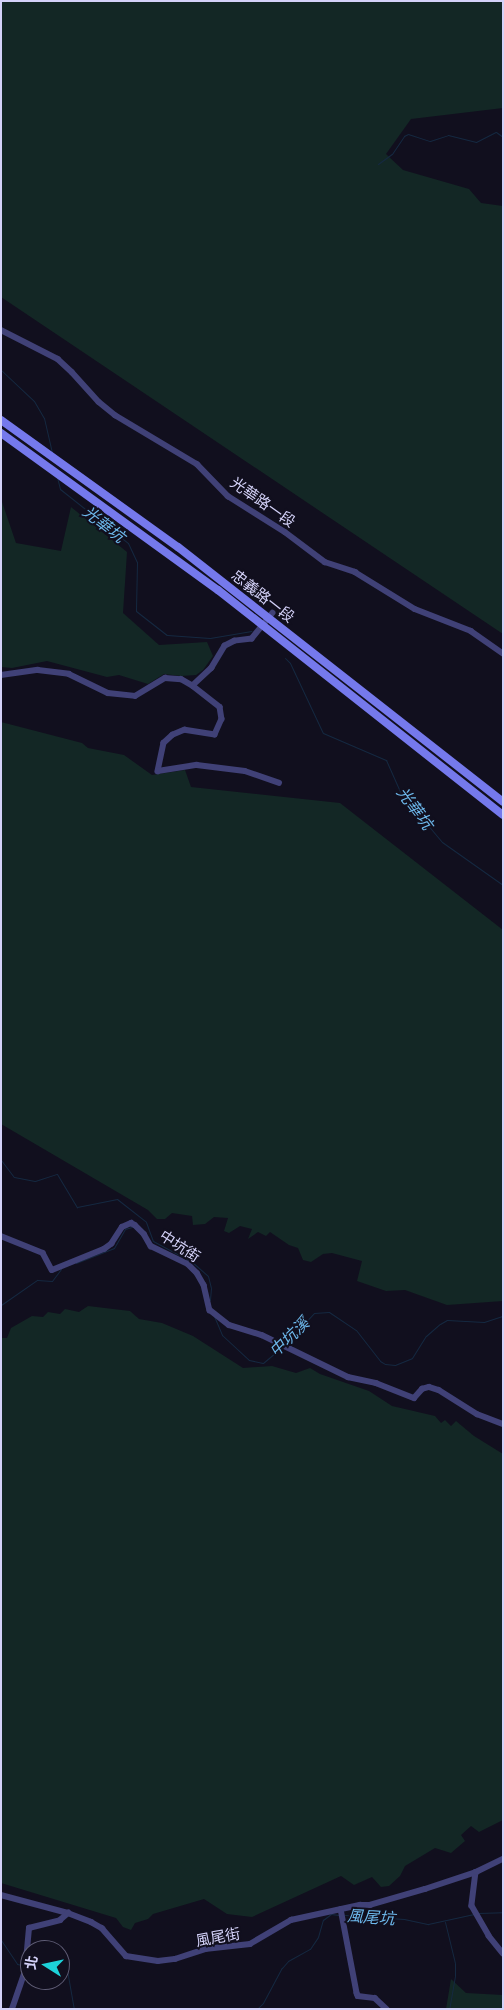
<!DOCTYPE html>
<html>
<head>
<meta charset="utf-8">
<style>
  body { margin:0 }
  #map { position:relative; width:504px; height:2010px; overflow:hidden; background:#110f1e; font-family:Commissioner,"Noto Sans TC",sans-serif }
  div>[style] { position:absolute }
  [style*='--x'] { left:calc(var(--x)*1px); top:calc(var(--y)*1px); width:calc(var(--w)*1px); rotate:calc(var(--a)*1deg) }
  .green>* { inset:0; background:#132725 }
  .stream>* { height:1px; margin:-0.5px; padding:0 0.5px; transform-origin:0.5px; border-radius:0.5px; background:#152941 }
  .minor>* { height:5.5px; margin:-2.75px; padding:0 2.75px; transform-origin:2.75px; border-radius:2.75px; background:#404177 }
  .secondary>* { height:8px; margin:-4px; padding:0 4px; transform-origin:4px; border-radius:4px; background:#7579ec }
  span { translate:-50% -50%; white-space:nowrap; text-align:center; line-height:1.15; -webkit-text-stroke:4px #110f1e; paint-order:stroke }
  .street-label { font-size:15px; color:#d4d2f9 }
  .water-label { font-size:16px; color:#6db8eb; font-style:italic }
  .frame { position:absolute; inset:0; border:2px solid #d4d2f9; pointer-events:none }
  .north { position:absolute; left:20px; top:1940px; width:50px; height:50px; box-sizing:border-box; background:#110f1e; border:1px solid #5f5d76; border-radius:50%; rotate:280deg; font-size:14px; font-weight:700; line-height:20px; text-align:center; color:#d4d2f9 }
  .north::after { content:''; display:block; margin:auto; width:18px; height:22px; background:#1dd2d9; clip-path:polygon(50% 0,100% 100%,50% 72%,0 100%) }
</style>
</head>
<body>
<div id="map">
  <div class="green">
    <i style="clip-path:polygon(1px 1px,503px 1px,503px 108px,411px 119px,386px 154px,403px 170px,469px 189px,481px 203px,503px 206px,503px 634px,1px 297px)"></i>
    <i style="clip-path:polygon(1px 499px,16px 543px,61px 551px,71px 507px,127px 552px,123px 613px,159px 645px,207px 642px,213px 656px,203px 670px,196px 675px,181px 676px,164px 674px,148px 684px,119px 675px,107px 677px,47px 661px,12px 668px,1px 667px)"></i>
    <i style="clip-path:polygon(1px 722px,82px 743px,88px 748px,124px 755px,152px 775px,185px 770px,191px 787px,340px 803px,503px 930px,503px 1301px,447px 1305px,405px 1290px,386px 1291px,357px 1281px,362px 1261px,332px 1253px,323px 1254px,311px 1262px,303px 1260px,298px 1248px,289px 1245px,270px 1232px,266px 1236px,258px 1232px,248px 1239px,252px 1229px,240px 1226px,229px 1233px,224px 1231px,228px 1218px,214px 1217px,205px 1224px,193px 1225px,192px 1216px,172px 1213px,165px 1219px,157px 1219px,148px 1210px,1px 1124px)"></i>
    <i style="clip-path:polygon(88px 1306px,130px 1311px,139px 1319px,162px 1323px,193px 1336px,243px 1368px,272px 1366px,296px 1373px,310px 1368px,320px 1374px,369px 1391px,392px 1406px,435px 1416px,441px 1423px,445px 1420px,451px 1426px,456px 1421px,474px 1436px,503px 1454px,503px 1820px,479px 1832px,471px 1826px,461px 1835px,465px 1841px,451px 1853px,435px 1848px,405px 1866px,400px 1876px,389px 1886px,381px 1887px,372px 1877px,354px 1885px,341px 1876px,252px 1917px,227px 1914px,204px 1899px,153px 1914px,148px 1919px,135px 1923px,131px 1930px,123px 1927px,116px 1918px,1px 1883px,1px 1338px,7px 1338px,11px 1328px,32px 1316px,43px 1317px,48px 1312px,60px 1314px,65px 1309px,79px 1312px)"></i>
    <i style="clip-path:polygon(451px 1979px,466px 1993px,503px 1995px,503px 2009px,446px 2009px)"></i>
  </div>
  <div class="stream">
    <i style="--x:378;--y:164;--w:17;--a:-36"></i>
    <i style="--x:392;--y:154;--w:22;--a:-56"></i>
    <i style="--x:404;--y:136;--w:4;--a:-27"></i>
    <i style="--x:408;--y:134;--w:23;--a:18"></i>
    <i style="--x:430;--y:141;--w:19;--a:-18"></i>
    <i style="--x:448;--y:135;--w:29;--a:14"></i>
    <i style="--x:476;--y:142;--w:22;--a:-27"></i>
    <i style="--x:496;--y:132;--w:9;--a:36"></i>
    <i style="--x:1;--y:370;--w:45;--a:43.2"></i>
    <i style="--x:34;--y:401;--w:20;--a:60"></i>
    <i style="--x:44;--y:418;--w:35;--a:77"></i>
    <i style="--x:57;--y:477;--w:12;--a:76"></i>
    <i style="--x:60;--y:489;--w:87;--a:38.5"></i>
    <i style="--x:128;--y:543;--w:21;--a:65"></i>
    <i style="--x:137;--y:562;--w:49;--a:91.2"></i>
    <i style="--x:136;--y:611;--w:39;--a:38"></i>
    <i style="--x:167;--y:635;--w:43;--a:4"></i>
    <i style="--x:210;--y:638;--w:42;--a:-9.7"></i>
    <i style="--x:285;--y:658;--w:7;--a:45"></i>
    <i style="--x:290;--y:663;--w:77;--a:64.8"></i>
    <i style="--x:323;--y:733;--w:69;--a:23.2"></i>
    <i style="--x:386;--y:760;--w:35;--a:66"></i>
    <i style="--x:400;--y:792;--w:65;--a:50"></i>
    <i style="--x:442;--y:842;--w:75;--a:35.2"></i>
    <i style="--x:1;--y:1160;--w:21;--a:53"></i>
    <i style="--x:14;--y:1177;--w:21;--a:11"></i>
    <i style="--x:35;--y:1181;--w:23;--a:-18"></i>
    <i style="--x:57;--y:1174;--w:39;--a:59"></i>
    <i style="--x:77;--y:1207;--w:41;--a:-11.3"></i>
    <i style="--x:117;--y:1199;--w:37;--a:38"></i>
    <i style="--x:146;--y:1222;--w:20;--a:70"></i>
    <i style="--x:153;--y:1241;--w:44;--a:28.3"></i>
    <i style="--x:192;--y:1262;--w:21;--a:41"></i>
    <i style="--x:208;--y:1276;--w:12;--a:76"></i>
    <i style="--x:211;--y:1288;--w:12;--a:95"></i>
    <i style="--x:76;--y:1263;--w:41;--a:-21.5"></i>
    <i style="--x:114;--y:1248;--w:22;--a:-60"></i>
    <i style="--x:125;--y:1229;--w:7;--a:-16"></i>
    <i style="--x:1;--y:1305;--w:44;--a:-34.8"></i>
    <i style="--x:37;--y:1280;--w:15;--a:4"></i>
    <i style="--x:52;--y:1281;--w:15;--a:-53"></i>
    <i style="--x:214;--y:1316;--w:21;--a:67"></i>
    <i style="--x:222;--y:1335;--w:37;--a:43"></i>
    <i style="--x:249;--y:1360;--w:14;--a:12"></i>
    <i style="--x:263;--y:1363;--w:25;--a:-40"></i>
    <i style="--x:285;--y:1344;--w:42;--a:-46.9"></i>
    <i style="--x:314;--y:1313;--w:15;--a:-4"></i>
    <i style="--x:329;--y:1312;--w:32;--a:34"></i>
    <i style="--x:356;--y:1330;--w:39;--a:52"></i>
    <i style="--x:380;--y:1361;--w:6;--a:31"></i>
    <i style="--x:385;--y:1364;--w:10;--a:6"></i>
    <i style="--x:395;--y:1365;--w:18;--a:-22"></i>
    <i style="--x:412;--y:1358;--w:26;--a:-58"></i>
    <i style="--x:426;--y:1336;--w:18;--a:-41"></i>
    <i style="--x:440;--y:1324;--w:8;--a:-30"></i>
    <i style="--x:447;--y:1320;--w:37;--a:3"></i>
    <i style="--x:484;--y:1322;--w:20;--a:-18"></i>
    <i style="--x:478;--y:1913;--w:25;--a:-2"></i>
    <i style="--x:345;--y:1915;--w:59;--a:3.9"></i>
    <i style="--x:404;--y:1919;--w:25;--a:12"></i>
    <i style="--x:428;--y:1924;--w:47;--a:-12.3"></i>
    <i style="--x:445;--y:1922;--w:42;--a:76.3"></i>
    <i style="--x:455;--y:1963;--w:13;--a:90"></i>
    <i style="--x:455;--y:1976;--w:34;--a:100"></i>
    <i style="--x:1;--y:1940;--w:29;--a:56"></i>
    <i style="--x:17;--y:1964;--w:5;--a:11"></i>
    <i style="--x:60;--y:1965;--w:9;--a:36"></i>
    <i style="--x:67;--y:1970;--w:40;--a:80"></i>
    <i style="--x:257;--y:2009;--w:8;--a:-45"></i>
    <i style="--x:263;--y:2003;--w:40;--a:-62"></i>
    <i style="--x:282;--y:1968;--w:9;--a:-49"></i>
    <i style="--x:288;--y:1961;--w:25;--a:-29"></i>
    <i style="--x:310;--y:1949;--w:14;--a:-56"></i>
    <i style="--x:318;--y:1937;--w:18;--a:-74"></i>
    <i style="--x:323;--y:1920;--w:10;--a:-37"></i>
    <i style="--x:331;--y:1914;--w:8;--a:7"></i>
  </div>
  <div class="minor">
    <i style="--x:1;--y:330;--w:64;--a:27"></i>
    <i style="--x:58;--y:359;--w:19;--a:43"></i>
    <i style="--x:72;--y:372;--w:40;--a:48"></i>
    <i style="--x:99;--y:402;--w:21;--a:39"></i>
    <i style="--x:115;--y:415;--w:96;--a:30.9"></i>
    <i style="--x:197;--y:464;--w:45;--a:45.9"></i>
    <i style="--x:228;--y:496;--w:67;--a:32.3"></i>
    <i style="--x:285;--y:532;--w:50;--a:36.9"></i>
    <i style="--x:325;--y:562;--w:32;--a:18"></i>
    <i style="--x:355;--y:572;--w:70;--a:31.7"></i>
    <i style="--x:415;--y:609;--w:60;--a:21.4"></i>
    <i style="--x:471;--y:631;--w:39;--a:35"></i>
    <i style="--x:273;--y:613;--w:33;--a:129"></i>
    <i style="--x:252;--y:639;--w:17;--a:173"></i>
    <i style="--x:235;--y:641;--w:11;--a:153"></i>
    <i style="--x:225;--y:646;--w:26;--a:121"></i>
    <i style="--x:212;--y:668;--w:26;--a:137"></i>
    <i style="--x:193;--y:686;--w:34;--a:38"></i>
    <i style="--x:220;--y:707;--w:12;--a:81"></i>
    <i style="--x:222;--y:719;--w:17;--a:114"></i>
    <i style="--x:215;--y:735;--w:30;--a:-171"></i>
    <i style="--x:185;--y:730;--w:13;--a:157"></i>
    <i style="--x:173;--y:735;--w:12;--a:138"></i>
    <i style="--x:164;--y:743;--w:29;--a:102"></i>
    <i style="--x:158;--y:771;--w:39;--a:-9"></i>
    <i style="--x:197;--y:765;--w:48;--a:7.1"></i>
    <i style="--x:245;--y:771;--w:36;--a:19"></i>
    <i style="--x:1;--y:675;--w:37;--a:-8"></i>
    <i style="--x:38;--y:670;--w:31;--a:7"></i>
    <i style="--x:69;--y:674;--w:43;--a:26"></i>
    <i style="--x:108;--y:693;--w:27;--a:6"></i>
    <i style="--x:135;--y:696;--w:35;--a:-31"></i>
    <i style="--x:165;--y:678;--w:16;--a:4"></i>
    <i style="--x:181;--y:679;--w:14;--a:30"></i>
    <i style="--x:1;--y:1236;--w:45;--a:22"></i>
    <i style="--x:43;--y:1253;--w:19;--a:62"></i>
    <i style="--x:52;--y:1270;--w:56;--a:-22"></i>
    <i style="--x:104;--y:1249;--w:9;--a:-36"></i>
    <i style="--x:111;--y:1244;--w:20;--a:-57"></i>
    <i style="--x:122;--y:1227;--w:10;--a:-24"></i>
    <i style="--x:131;--y:1223;--w:4;--a:27"></i>
    <i style="--x:135;--y:1225;--w:13;--a:45"></i>
    <i style="--x:144;--y:1234;--w:14;--a:60"></i>
    <i style="--x:151;--y:1246;--w:41;--a:25.9"></i>
    <i style="--x:188;--y:1264;--w:13;--a:45"></i>
    <i style="--x:197;--y:1273;--w:14;--a:60"></i>
    <i style="--x:204;--y:1285;--w:26;--a:77"></i>
    <i style="--x:210;--y:1310;--w:24;--a:38"></i>
    <i style="--x:229;--y:1325;--w:34;--a:17"></i>
    <i style="--x:262;--y:1335;--w:96;--a:26"></i>
    <i style="--x:348;--y:1377;--w:29;--a:12"></i>
    <i style="--x:376;--y:1383;--w:41;--a:21.5"></i>
    <i style="--x:414;--y:1398;--w:12;--a:-48"></i>
    <i style="--x:422;--y:1389;--w:7;--a:-16"></i>
    <i style="--x:429;--y:1387;--w:10;--a:17"></i>
    <i style="--x:439;--y:1390;--w:45;--a:32.3"></i>
    <i style="--x:477;--y:1414;--w:28;--a:21"></i>
    <i style="--x:476;--y:1872;--w:34;--a:97"></i>
    <i style="--x:472;--y:1906;--w:34;--a:60"></i>
    <i style="--x:489;--y:1936;--w:22;--a:51"></i>
    <i style="--x:1;--y:1895;--w:69;--a:15"></i>
    <i style="--x:68;--y:1913;--w:25;--a:21"></i>
    <i style="--x:91;--y:1922;--w:13;--a:29"></i>
    <i style="--x:102;--y:1928;--w:37;--a:49"></i>
    <i style="--x:126;--y:1956;--w:32;--a:9"></i>
    <i style="--x:158;--y:1961;--w:17;--a:-7"></i>
    <i style="--x:175;--y:1959;--w:32;--a:-18"></i>
    <i style="--x:205;--y:1949;--w:45;--a:-6.3"></i>
    <i style="--x:250;--y:1944;--w:48;--a:-30.3"></i>
    <i style="--x:291;--y:1920;--w:71;--a:-12.3"></i>
    <i style="--x:360;--y:1905;--w:10;--a:0"></i>
    <i style="--x:370;--y:1905;--w:57;--a:-16.2"></i>
    <i style="--x:425;--y:1889;--w:54;--a:-18.4"></i>
    <i style="--x:476;--y:1872;--w:30;--a:-26"></i>
    <i style="--x:341;--y:1909;--w:86;--a:79.2"></i>
    <i style="--x:357;--y:1993;--w:3;--a:72"></i>
    <i style="--x:358;--y:1996;--w:17;--a:7"></i>
    <i style="--x:375;--y:1998;--w:16;--a:43"></i>
    <i style="--x:12;--y:2009;--w:39;--a:-71"></i>
    <i style="--x:25;--y:1972;--w:44;--a:-84.8"></i>
    <i style="--x:29;--y:1928;--w:32;--a:-14"></i>
    <i style="--x:60;--y:1920;--w:11;--a:-41"></i>
  </div>
  <div class="secondary">
    <i style="--x:1;--y:420;--w:218;--a:35.7"></i>
    <i style="--x:178;--y:547;--w:413;--a:38.1"></i>
    <i style="--x:1;--y:433;--w:268;--a:35.9"></i>
    <i style="--x:218;--y:590;--w:363;--a:38.3"></i>
  </div>
  <div class="street-label">
    <span style="left:263px;top:502px;rotate:35deg">光華路一段</span>
    <span style="left:263px;top:596px;rotate:38deg">忠義路一段</span>
    <span style="left:180px;top:1246px;rotate:33deg">中坑街</span>
    <span style="left:218px;top:1937px;rotate:-10deg">風尾街</span>
  </div>
  <div class="water-label">
    <span style="left:104px;top:524px;rotate:38deg">光華坑</span>
    <span style="left:415px;top:808px;rotate:53deg">光華坑</span>
    <span style="left:289px;top:1337px;rotate:-44deg">中坑溪</span>
    <span style="left:371px;top:1917px;rotate:4deg">風尾坑</span>
  </div>
  <div class="frame"></div>
  <div class="north">北</div>
</div>
</body>
</html>
